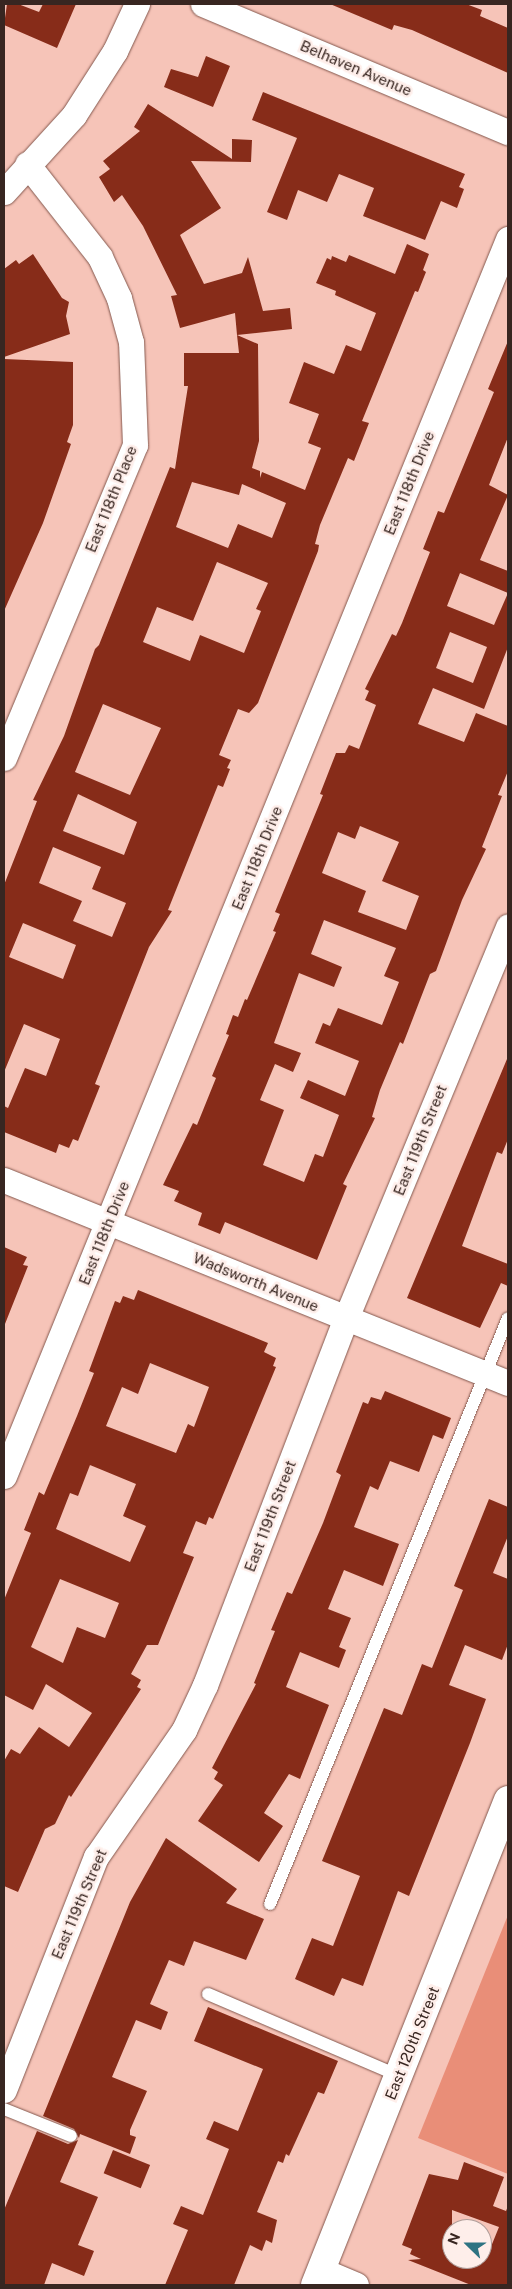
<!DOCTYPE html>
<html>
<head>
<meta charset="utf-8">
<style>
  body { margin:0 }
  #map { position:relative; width:512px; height:2289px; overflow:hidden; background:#f6c4b8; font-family:"Public Sans",sans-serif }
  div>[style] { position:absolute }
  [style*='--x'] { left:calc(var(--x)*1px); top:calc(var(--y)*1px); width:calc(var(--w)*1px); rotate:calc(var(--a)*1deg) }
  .green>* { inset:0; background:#e98e78 }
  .building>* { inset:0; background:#872c19; transform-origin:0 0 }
  .roads { filter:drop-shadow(0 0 1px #83584e) drop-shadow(0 0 1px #83584e) }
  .lane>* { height:12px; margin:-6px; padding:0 6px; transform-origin:6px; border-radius:6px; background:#fff }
  .street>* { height:25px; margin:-12.5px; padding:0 12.5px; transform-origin:12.5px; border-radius:12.5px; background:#fff }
  .secondary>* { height:28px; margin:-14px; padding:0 14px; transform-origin:14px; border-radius:14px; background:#fff }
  span { translate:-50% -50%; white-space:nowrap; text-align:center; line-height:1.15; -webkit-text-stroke:5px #feeeea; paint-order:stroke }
  .street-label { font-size:15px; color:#382621 }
  .frame { position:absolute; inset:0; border:5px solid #382621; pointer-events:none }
  .north { position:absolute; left:442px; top:2219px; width:50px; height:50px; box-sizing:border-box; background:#feeeea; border:1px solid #af9e9a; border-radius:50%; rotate:292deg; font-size:14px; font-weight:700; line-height:20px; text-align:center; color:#382621 }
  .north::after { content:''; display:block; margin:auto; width:18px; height:22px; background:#2e7382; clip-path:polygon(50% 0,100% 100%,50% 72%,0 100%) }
</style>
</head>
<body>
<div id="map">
  <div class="green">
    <i style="clip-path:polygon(508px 1915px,508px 2174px,418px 2138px)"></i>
  </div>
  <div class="building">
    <i style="clip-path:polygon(7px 4px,18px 4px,39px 12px,43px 4px,76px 4px,57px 48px,4px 25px)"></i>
    <i style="clip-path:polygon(330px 4px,466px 4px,482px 10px,480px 16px,508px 28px,508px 73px,412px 30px,394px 25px,392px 30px)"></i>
    <i style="clip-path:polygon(206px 56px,230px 66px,213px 107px,164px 87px,171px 69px,198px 77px)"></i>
    <i style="clip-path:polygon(263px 92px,465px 174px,459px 187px,464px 189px,457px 208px,441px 201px,425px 240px,363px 216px,374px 188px,339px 174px,327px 202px,298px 190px,287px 220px,267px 212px,297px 138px,252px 120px)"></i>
    <i style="clip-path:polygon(148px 104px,232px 159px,232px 139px,252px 140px,251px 162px,191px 161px,221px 208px,180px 235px,204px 284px,242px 273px,248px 257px,263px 311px,290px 308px,292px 329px,237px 335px,235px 313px,180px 328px,171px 296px,177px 295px,143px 226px,122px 195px,114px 202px,99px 177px,110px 169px,103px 161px,140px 131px,134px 127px)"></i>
    <i style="clip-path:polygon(evenodd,407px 244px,429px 254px,423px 270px,426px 272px,418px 292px,415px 291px,362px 421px,369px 423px,354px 461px,348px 458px,320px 525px,315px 544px,319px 545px,318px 551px,258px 703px,249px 713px,238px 709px,219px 755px,231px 760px,227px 768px,230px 769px,223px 787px,218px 785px,168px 910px,172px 911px,149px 947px,95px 1084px,100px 1086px,78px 1141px,73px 1139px,69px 1148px,59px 1144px,56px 1153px,4px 1132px,4px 1106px,8px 1108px,25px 1068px,46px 1076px,60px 1039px,24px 1024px,4px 1072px,4px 885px,37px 801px,33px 800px,64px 736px,95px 649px,99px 645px,170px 467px,175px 469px,188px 386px,184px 386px,184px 353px,239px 353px,237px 335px,258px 344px,259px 441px,252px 468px,260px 471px,260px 478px,262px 472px,305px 490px,321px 448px,308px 443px,319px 414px,289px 403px,304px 362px,334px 374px,346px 345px,361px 351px,376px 313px,335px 295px,336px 291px,316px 283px,327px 258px,331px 260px,332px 256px,346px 262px,349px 255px,395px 274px,407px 244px,192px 482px,239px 495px,242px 484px,286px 503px,272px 538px,238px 524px,228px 548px,176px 527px,192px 482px,407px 244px,217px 562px,268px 583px,256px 609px,261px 611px,244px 653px,200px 635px,190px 661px,143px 642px,157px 607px,193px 621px,217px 562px,407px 244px,103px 704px,161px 728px,130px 795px,75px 772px,103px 704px,407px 244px,78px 794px,137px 822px,124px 855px,63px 831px,78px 794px,407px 244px,53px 847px,101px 867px,92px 889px,126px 903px,112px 937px,73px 921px,82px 901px,39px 883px,53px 847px,407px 244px,23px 923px,76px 945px,63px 979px,9px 957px,23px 923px)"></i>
    <i style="clip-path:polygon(33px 254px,62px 298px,69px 302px,66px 316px,70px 334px,4px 357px,4px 269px,16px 260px,19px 264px)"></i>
    <i style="clip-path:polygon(evenodd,508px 341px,508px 437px,489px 485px,508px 495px,480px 560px,508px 571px,508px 647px,484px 709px,433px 688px,418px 724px,464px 742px,476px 713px,508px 726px,508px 771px,498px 795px,502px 796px,482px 847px,486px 849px,462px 900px,436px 971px,430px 974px,403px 1044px,400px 1042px,380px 1090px,372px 1117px,375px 1118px,343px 1184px,347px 1186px,317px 1260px,225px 1222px,220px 1234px,198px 1225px,202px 1213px,174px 1201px,179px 1191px,163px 1185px,193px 1123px,197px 1125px,216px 1078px,212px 1076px,229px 1035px,226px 1034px,233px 1015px,238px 1017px,245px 999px,247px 1000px,276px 932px,273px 931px,280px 914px,275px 912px,323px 795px,320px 794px,336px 753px,345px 753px,349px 745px,359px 749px,376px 705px,365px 700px,369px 691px,365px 689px,392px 634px,396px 636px,402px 623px,430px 552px,423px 549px,438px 511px,444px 513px,494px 392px,488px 389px,508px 341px,460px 573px,508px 593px,494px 625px,447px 606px,460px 573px,508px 341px,450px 632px,487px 647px,473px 683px,436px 668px,450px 632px,508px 341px,360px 826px,399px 842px,382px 881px,419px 896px,406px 930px,358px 912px,366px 891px,322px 873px,338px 832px,355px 839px,360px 826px,508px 341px,324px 920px,396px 948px,384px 976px,399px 982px,382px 1025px,338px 1008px,330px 1026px,323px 1023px,315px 1043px,359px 1061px,345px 1096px,308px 1080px,300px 1098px,339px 1115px,323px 1157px,315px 1154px,304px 1182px,263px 1165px,284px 1110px,260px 1100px,275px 1064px,293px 1072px,301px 1053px,274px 1043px,299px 973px,334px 987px,342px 967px,311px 954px,324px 920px)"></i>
    <i style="clip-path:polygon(4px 359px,73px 362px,73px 425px,67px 442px,71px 444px,43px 523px,4px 611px)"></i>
    <i style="clip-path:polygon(507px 1059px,508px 1139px,502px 1154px,497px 1152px,462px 1246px,508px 1264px,508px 1286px,501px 1283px,480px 1328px,407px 1298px)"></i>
    <i style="clip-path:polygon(4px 1247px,27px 1257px,23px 1265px,28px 1266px,5px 1324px)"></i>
    <i style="clip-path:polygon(evenodd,138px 1290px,268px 1343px,264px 1352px,276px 1358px,273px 1366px,276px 1367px,213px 1519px,209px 1517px,206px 1525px,196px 1521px,183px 1553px,194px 1557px,158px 1645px,147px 1645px,131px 1674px,141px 1680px,137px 1687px,141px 1689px,71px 1797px,69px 1795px,55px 1824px,45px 1829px,18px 1892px,4px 1886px,4px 1761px,11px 1749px,20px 1754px,39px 1727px,69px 1747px,92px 1713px,46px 1684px,33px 1710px,4px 1695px,4px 1600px,31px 1533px,24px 1530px,39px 1492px,44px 1495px,77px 1416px,94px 1373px,89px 1371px,115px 1301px,120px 1303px,123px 1296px,134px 1300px,138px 1290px,150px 1363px,209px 1387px,194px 1427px,188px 1424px,176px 1453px,106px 1426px,122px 1387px,138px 1394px,150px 1363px,138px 1290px,90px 1465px,136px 1484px,123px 1516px,146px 1526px,130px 1562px,56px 1529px,70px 1493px,78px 1496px,90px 1465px,138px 1290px,60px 1579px,119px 1603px,105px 1638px,77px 1627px,63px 1663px,31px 1647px,60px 1579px)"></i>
    <i style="clip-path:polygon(385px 1391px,451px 1418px,443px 1439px,433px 1435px,419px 1472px,390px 1461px,378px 1490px,370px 1486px,354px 1527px,399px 1544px,383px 1586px,344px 1570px,328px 1609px,351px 1618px,339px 1647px,346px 1650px,339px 1668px,300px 1652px,286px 1687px,329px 1705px,300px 1779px,289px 1774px,264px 1813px,283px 1826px,259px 1862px,198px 1821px,223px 1785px,214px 1779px,218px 1772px,212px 1768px,256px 1684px,254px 1683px,275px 1631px,271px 1630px,287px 1592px,292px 1594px,323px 1523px,341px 1475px,336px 1472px,363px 1402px,368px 1404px,371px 1397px,381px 1400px)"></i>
    <i style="clip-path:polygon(489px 1499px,508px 1507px,508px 1536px,493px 1573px,508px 1579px,508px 1644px,502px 1660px,465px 1645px,449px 1685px,486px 1699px,470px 1743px,409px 1896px,398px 1891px,363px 1986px,342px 1978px,334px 1996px,295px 1979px,312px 1938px,333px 1946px,360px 1876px,322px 1861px,384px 1708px,402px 1715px,422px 1664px,432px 1668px,463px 1590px,454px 1586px)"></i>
    <i style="clip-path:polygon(166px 1838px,237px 1889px,226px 1903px,264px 1919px,246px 1960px,194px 1941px,184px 1966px,169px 1960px,150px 2004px,168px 2012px,161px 2030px,136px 2020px,112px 2077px,147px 2091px,130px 2130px,130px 2135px,136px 2137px,130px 2154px,80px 2134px,79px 2138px,74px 2129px,43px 2116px,130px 1902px)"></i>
    <i style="clip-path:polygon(208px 2007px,338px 2061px,324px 2094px,318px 2092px,289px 2156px,286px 2154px,283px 2163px,278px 2161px,257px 2212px,277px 2220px,272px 2243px,266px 2240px,262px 2251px,250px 2245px,234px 2285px,165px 2285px,188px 2230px,173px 2224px,181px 2206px,203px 2215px,229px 2149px,206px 2139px,214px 2121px,238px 2131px,263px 2069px,194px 2041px)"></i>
    <i style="clip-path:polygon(37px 2131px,68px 2144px,78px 2140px,60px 2182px,98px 2197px,78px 2245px,94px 2251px,84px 2276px,52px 2263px,44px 2285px,4px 2285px,4px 2210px)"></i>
    <i style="left:113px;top:2150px;width:40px;height:25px;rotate:22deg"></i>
    <i style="clip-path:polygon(evenodd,464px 2162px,504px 2177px,493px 2206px,506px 2211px,508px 2206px,508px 2285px,471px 2285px,408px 2260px,421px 2259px,410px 2254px,412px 2249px,402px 2245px,429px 2174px,458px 2180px,464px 2162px,452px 2210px,499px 2227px,486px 2259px,452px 2259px,452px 2210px)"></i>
  </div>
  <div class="roads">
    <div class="lane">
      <i style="--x:270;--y:1904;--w:632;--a:-67.9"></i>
      <i style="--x:208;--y:1994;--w:208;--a:23.2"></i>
      <i style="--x:4;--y:2109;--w:72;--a:21.9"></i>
    </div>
    <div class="street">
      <i style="--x:203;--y:4;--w:331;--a:22.8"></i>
      <i style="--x:4;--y:192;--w:104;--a:-47.7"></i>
      <i style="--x:74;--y:115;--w:76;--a:-57.4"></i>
      <i style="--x:115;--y:51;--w:52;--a:-64.9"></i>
      <i style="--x:4;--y:758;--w:339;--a:-67.3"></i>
      <i style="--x:135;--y:445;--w:103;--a:-92.2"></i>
      <i style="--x:131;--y:342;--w:46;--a:-105.3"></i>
      <i style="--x:119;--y:298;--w:45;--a:-114.9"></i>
      <i style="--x:100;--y:257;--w:118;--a:-128.1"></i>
      <i style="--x:4;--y:1180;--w:543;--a:21.94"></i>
      <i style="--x:4;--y:1476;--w:1336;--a:-67.83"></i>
      <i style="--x:4;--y:2090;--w:251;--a:-68.5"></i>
      <i style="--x:96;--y:1857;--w:155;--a:-55.3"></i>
      <i style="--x:184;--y:1730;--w:50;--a:-65"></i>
      <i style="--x:205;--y:1685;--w:393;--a:-69"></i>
      <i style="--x:346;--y:1318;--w:424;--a:-67.5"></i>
      <i style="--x:321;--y:2270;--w:38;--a:23"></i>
    </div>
    <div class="secondary">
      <i style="--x:315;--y:2285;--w:522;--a:-68.3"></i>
    </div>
  </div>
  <div class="street-label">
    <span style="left:356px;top:68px;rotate:23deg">Belhaven Avenue</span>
    <span style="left:409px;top:483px;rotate:-68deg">East 118th Drive</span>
    <span style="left:111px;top:499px;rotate:-68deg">East 118th Place</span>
    <span style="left:257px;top:858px;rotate:-68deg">East 118th Drive</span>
    <span style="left:420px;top:1140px;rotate:-68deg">East 119th Street</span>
    <span style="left:104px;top:1233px;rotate:-68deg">East 118th Drive</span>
    <span style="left:256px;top:1282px;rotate:22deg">Wadsworth Avenue</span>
    <span style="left:270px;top:1516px;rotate:-69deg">East 119th Street</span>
    <span style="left:79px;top:1904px;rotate:-67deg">East 119th Street</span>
    <span style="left:412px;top:2043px;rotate:-68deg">East 120th Street</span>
  </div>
  <div class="frame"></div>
  <div class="north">N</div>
</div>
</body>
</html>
